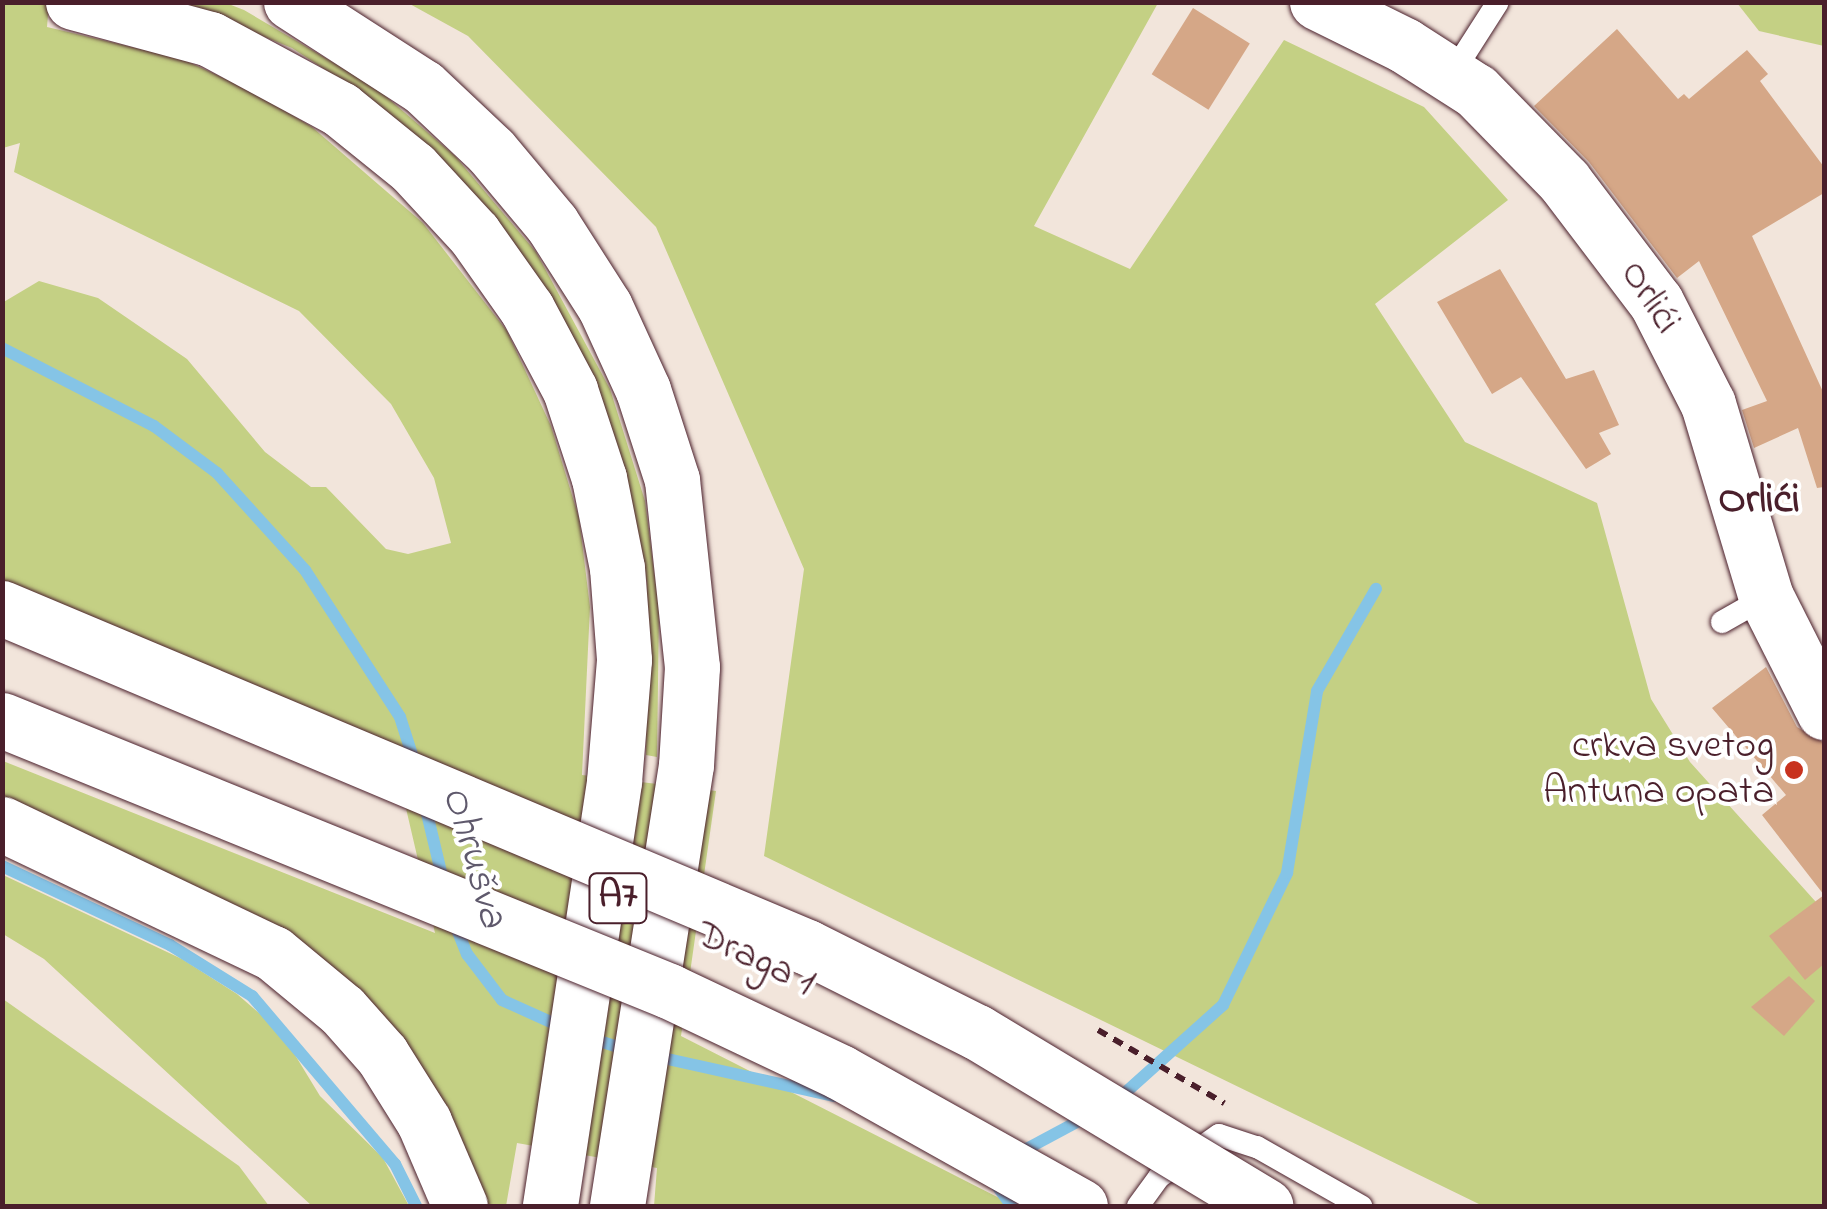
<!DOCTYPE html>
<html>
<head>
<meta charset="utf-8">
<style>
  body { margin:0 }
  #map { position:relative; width:1827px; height:1209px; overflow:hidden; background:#f2e5db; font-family:"Indie Flower",sans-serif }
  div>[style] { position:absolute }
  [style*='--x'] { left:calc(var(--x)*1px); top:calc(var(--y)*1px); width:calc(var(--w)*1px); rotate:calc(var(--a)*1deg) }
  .green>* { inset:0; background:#c4d084 }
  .stream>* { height:12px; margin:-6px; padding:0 6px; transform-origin:6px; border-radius:6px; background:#85c4e6 }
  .building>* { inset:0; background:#d5a787; transform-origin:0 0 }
  .path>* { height:6px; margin-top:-3px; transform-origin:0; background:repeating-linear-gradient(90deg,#4a1f2b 0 10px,transparent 0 18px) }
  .roads { filter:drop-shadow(0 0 2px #4a1f2b) drop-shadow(0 0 2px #4a1f2b) }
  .service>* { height:22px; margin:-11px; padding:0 11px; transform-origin:11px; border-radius:11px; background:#fff }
  .tertiary>* { height:55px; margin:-27.5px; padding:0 27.5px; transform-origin:27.5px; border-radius:27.5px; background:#fff }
  .trunk>* { height:55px; margin:-27.5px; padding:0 27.5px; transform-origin:27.5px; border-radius:27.5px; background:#fff }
  .bridges { filter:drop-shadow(0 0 2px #4a1f2b) drop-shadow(0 0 2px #4a1f2b) }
  .trunk-bridge>* { height:55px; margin:-27.5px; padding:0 27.5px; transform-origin:27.5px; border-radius:27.5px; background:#fff }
  .dots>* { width:28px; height:28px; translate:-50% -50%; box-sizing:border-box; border:5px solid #fff; border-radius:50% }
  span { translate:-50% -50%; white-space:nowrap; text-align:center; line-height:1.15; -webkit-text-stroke:8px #fff; paint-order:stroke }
  .shield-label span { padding:2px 8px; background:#fff; border:2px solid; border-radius:8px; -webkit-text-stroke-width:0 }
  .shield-label { font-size:38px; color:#4a1f2b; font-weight:700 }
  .street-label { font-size:40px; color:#4a1f2b }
  .poi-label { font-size:40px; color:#4a1f2b }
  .right { translate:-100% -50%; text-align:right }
  .neighbourhood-label { font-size:42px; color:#4a1f2b; font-weight:700 }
  .water-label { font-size:42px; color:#5f596c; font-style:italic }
  .frame { position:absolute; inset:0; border:5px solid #4a1f2b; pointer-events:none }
</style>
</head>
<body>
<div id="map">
  <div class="green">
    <i style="clip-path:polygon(3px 3px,49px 3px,47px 27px,182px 59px,252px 91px,312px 127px,423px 223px,507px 331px,551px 426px,579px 518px,590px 607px,582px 775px,716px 791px,681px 1036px,1015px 1206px,654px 1206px,657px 1168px,517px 1143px,506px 1206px,480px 1206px,413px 1067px,3px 801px,3px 761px,435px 933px,391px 744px,3px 585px,2px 303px,39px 281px,98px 298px,187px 359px,265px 452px,311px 487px,326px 487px,386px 549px,408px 554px,451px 543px,434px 478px,391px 404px,299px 311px,14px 172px,20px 143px,3px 148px)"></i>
    <i style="clip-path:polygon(179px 3px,226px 3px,244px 10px,375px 87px,455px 156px,536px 252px,610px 389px,645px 501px,659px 610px,657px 757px,646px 755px,647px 582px,626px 474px,593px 375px,549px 292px,359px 92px,292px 48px)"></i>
    <i style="clip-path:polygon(408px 3px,1158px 3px,1034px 226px,1130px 269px,1284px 40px,1424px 107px,1508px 200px,1375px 304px,1465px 442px,1597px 503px,1651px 699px,1690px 762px,1824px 911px,1824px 1206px,1483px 1206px,764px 856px,804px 569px,656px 227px,468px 36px)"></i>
    <i style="clip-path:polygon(1737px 3px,1824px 3px,1824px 46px,1759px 31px)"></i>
    <i style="clip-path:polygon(3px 875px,182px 959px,237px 994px,281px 1032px,320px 1096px,383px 1158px,409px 1206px,312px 1206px,44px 959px,3px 934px)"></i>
    <i style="clip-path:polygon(3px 999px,239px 1166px,269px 1206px,3px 1206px)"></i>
  </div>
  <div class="stream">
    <i style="--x:2;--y:348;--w:171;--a:27.2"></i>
    <i style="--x:154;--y:426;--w:79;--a:36.7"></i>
    <i style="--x:217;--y:473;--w:131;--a:47.8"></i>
    <i style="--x:305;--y:570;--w:175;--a:57.1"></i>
    <i style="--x:400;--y:717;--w:52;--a:72.3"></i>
    <i style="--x:424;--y:801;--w:85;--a:76.5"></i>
    <i style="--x:2;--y:866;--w:186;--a:25.2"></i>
    <i style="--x:170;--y:945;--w:97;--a:31.9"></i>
    <i style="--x:252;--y:996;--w:221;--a:49.6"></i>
    <i style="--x:395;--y:1164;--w:47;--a:63.4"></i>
    <i style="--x:454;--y:922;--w:35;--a:68"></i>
    <i style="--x:467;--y:954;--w:58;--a:52.7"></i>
    <i style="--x:502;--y:1000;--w:68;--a:24.3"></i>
    <i style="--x:587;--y:1037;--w:45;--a:18"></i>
    <i style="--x:654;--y:1056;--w:185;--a:12.5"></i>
    <i style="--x:1116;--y:1101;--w:144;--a:-41.9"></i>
    <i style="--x:1223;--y:1005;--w:147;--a:-64.1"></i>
    <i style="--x:1287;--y:873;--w:184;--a:-80.6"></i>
    <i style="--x:1317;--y:691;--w:118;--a:-60"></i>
    <i style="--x:1019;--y:1153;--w:81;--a:-28.2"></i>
    <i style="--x:995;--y:1183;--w:29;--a:54"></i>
  </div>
  <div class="building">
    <i style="left:1193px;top:8px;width:67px;height:78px;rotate:32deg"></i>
    <i style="clip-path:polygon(1617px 29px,1678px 99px,1684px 94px,1689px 99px,1747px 50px,1768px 74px,1760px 81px,1824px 167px,1824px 193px,1752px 236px,1824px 394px,1824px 487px,1817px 488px,1798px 428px,1754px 448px,1742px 410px,1767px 401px,1699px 261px,1677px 278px,1589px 162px,1534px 106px)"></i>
    <i style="clip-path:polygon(1500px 269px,1566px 379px,1594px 370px,1619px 425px,1599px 433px,1611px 454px,1586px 469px,1521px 377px,1492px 394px,1437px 302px)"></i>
    <i style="clip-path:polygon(1766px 667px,1797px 727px,1824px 743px,1824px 964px,1805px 980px,1769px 936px,1824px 895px,1762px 815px,1786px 795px,1712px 708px)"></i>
    <i style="clip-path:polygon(1789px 976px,1815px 1001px,1784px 1036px,1751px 1007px)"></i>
  </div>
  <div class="path">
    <i style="--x:1098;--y:1030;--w:146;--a:30.1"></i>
  </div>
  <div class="roads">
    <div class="service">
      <i style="--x:1452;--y:74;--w:85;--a:-57.4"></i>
      <i style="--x:1722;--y:622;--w:51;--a:-29.6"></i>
      <i style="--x:1138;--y:1206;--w:36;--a:-54"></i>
      <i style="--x:1159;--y:1177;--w:73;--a:-35"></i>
      <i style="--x:1219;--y:1135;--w:40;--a:18"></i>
      <i style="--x:1257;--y:1147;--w:120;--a:29.6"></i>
    </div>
    <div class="tertiary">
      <i style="--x:1317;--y:2;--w:97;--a:26.3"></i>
      <i style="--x:1404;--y:45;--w:85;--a:32.6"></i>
      <i style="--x:1476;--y:91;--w:126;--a:45.6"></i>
      <i style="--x:1564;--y:181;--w:152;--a:52.8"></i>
      <i style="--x:1656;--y:302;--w:114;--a:63"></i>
      <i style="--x:1708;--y:404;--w:202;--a:73.3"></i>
      <i style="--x:1766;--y:597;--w:129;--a:63.2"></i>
    </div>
    <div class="trunk">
      <i style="--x:73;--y:2;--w:142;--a:15.1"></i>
      <i style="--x:210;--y:39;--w:148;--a:28.3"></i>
      <i style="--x:340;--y:109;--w:94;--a:38.9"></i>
      <i style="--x:413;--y:168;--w:90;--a:47.3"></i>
      <i style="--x:474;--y:234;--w:92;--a:54.8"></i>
      <i style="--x:527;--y:309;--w:92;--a:62"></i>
      <i style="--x:570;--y:390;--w:93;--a:71.8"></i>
      <i style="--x:599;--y:478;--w:92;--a:78.7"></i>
      <i style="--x:617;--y:568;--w:92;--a:85.6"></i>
      <i style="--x:624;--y:660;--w:122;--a:94.7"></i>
      <i style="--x:614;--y:782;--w:429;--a:98.6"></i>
      <i style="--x:291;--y:2;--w:157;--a:32.8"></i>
      <i style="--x:423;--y:87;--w:93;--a:43.3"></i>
      <i style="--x:491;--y:151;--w:95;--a:50.1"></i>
      <i style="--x:552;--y:224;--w:98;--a:57.4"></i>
      <i style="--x:605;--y:307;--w:91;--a:65.4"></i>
      <i style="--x:643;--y:390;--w:95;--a:72.1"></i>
      <i style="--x:672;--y:480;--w:188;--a:83.9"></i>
      <i style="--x:692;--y:667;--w:98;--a:93.5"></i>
      <i style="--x:686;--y:765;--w:446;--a:98.9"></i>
      <i style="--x:2;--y:824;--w:300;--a:25.5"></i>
      <i style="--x:273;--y:953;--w:89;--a:39.6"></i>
      <i style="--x:342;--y:1010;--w:60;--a:48.4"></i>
      <i style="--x:382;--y:1055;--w:79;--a:57.9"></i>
      <i style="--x:424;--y:1122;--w:91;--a:66.8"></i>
    </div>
  </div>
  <div class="bridges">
    <div class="trunk-bridge">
      <i style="--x:2;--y:608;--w:873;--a:22.84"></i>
      <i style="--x:807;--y:947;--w:190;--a:26.6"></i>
      <i style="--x:977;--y:1032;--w:337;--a:31.1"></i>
      <i style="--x:2;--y:720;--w:720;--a:22.11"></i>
      <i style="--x:669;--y:991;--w:189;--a:25.3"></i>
      <i style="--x:840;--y:1072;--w:275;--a:29.2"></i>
    </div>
  </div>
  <div class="dots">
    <i style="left:1794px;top:770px;background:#c8321e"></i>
  </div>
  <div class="shield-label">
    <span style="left:618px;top:898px">A7</span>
  </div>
  <div class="street-label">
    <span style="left:1649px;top:298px;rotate:57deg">Orlići</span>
    <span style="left:755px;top:960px;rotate:25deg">Draga 1</span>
  </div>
  <div class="poi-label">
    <span class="right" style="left:1774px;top:770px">crkva svetog<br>Antuna opata</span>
  </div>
  <div class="neighbourhood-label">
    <span style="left:1759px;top:501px">Orlići</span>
  </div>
  <div class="water-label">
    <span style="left:473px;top:857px;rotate:74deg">Ohrušva</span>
  </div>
  <div class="frame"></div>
</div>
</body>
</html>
